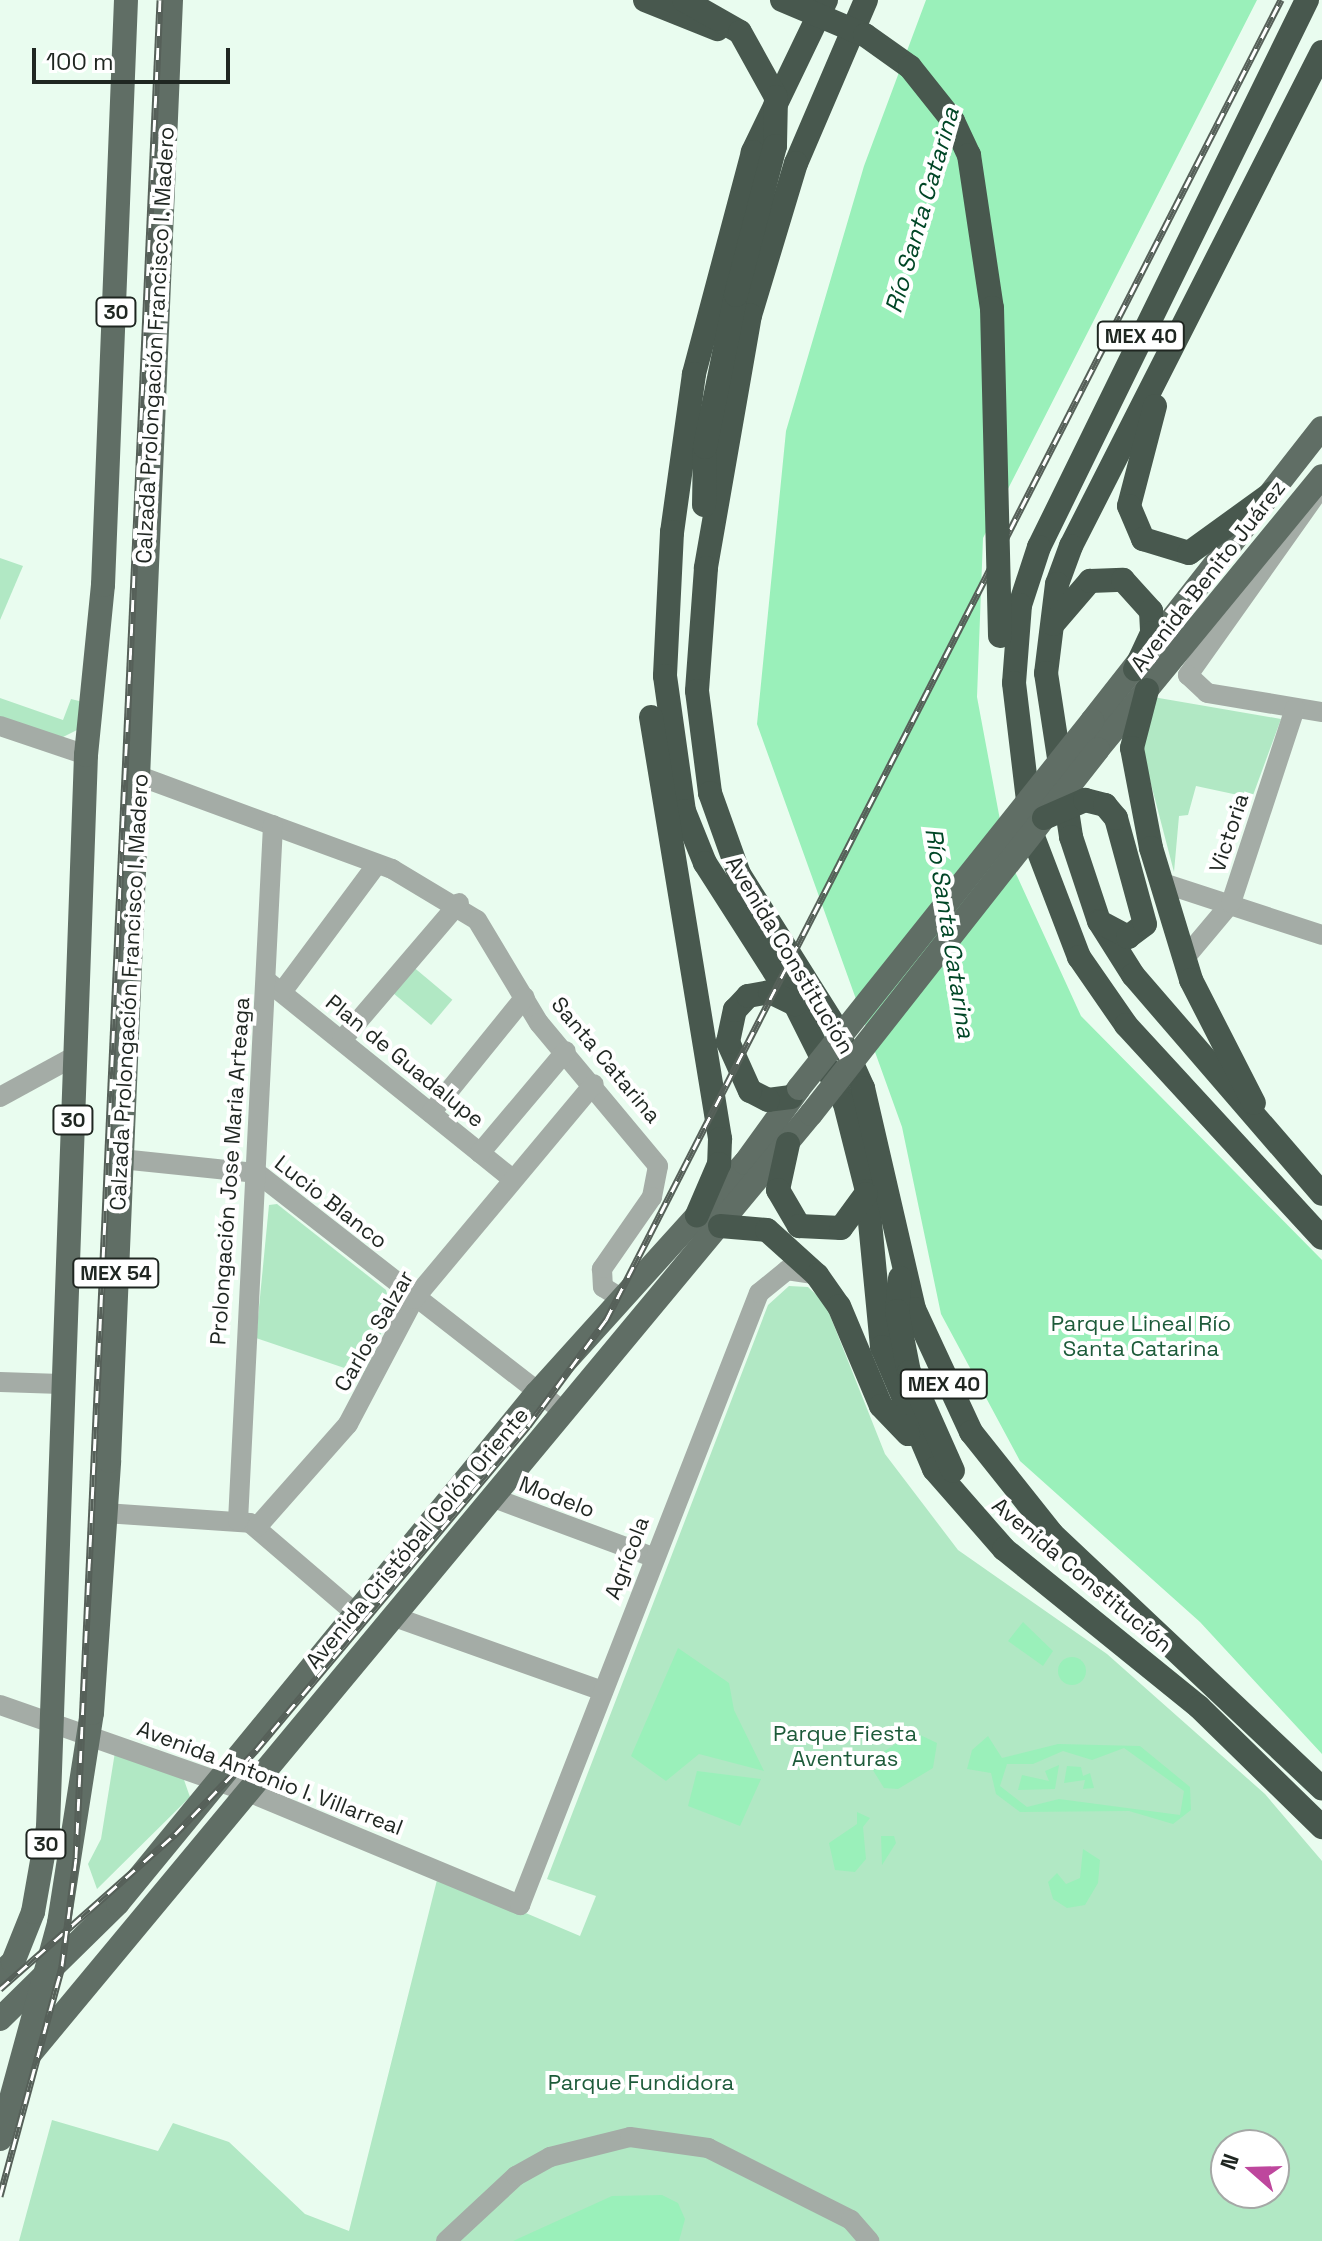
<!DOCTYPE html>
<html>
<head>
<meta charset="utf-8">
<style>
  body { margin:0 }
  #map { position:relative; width:1322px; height:2241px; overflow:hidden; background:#e9fcef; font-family:"Space Grotesk",sans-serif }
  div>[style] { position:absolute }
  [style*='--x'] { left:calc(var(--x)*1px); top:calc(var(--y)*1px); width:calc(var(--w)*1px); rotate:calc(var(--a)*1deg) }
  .green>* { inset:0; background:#b1e8c4; transform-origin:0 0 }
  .water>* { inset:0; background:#9af0ba }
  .round { border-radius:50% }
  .minor>* { height:20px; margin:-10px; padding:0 10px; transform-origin:10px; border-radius:10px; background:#a4aca6 }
  .major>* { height:24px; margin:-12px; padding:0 12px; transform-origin:12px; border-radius:12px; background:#606e65 }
  .highway>* { height:24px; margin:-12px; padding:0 12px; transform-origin:12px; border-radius:12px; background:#48584e }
  .rail>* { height:7px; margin-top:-3.5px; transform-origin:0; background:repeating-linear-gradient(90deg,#fff 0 12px,#566059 0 24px); box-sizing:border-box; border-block:2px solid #566059 }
  .major-bridge>* { height:24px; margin:-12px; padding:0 12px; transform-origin:12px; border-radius:12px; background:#606e65 }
  .highway-bridge>* { height:24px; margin:-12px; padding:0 12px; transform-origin:12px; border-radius:12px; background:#48584e }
  span { translate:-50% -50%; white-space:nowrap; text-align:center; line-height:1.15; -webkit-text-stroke:8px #fff; paint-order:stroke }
  .shield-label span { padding:2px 6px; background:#fff; border:2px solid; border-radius:6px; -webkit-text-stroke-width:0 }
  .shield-label { font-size:20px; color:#1f2621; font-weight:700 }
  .street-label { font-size:22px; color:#1f2621 }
  .park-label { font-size:22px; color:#1d5b3a }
  .water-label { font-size:24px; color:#004626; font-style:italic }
  .north { position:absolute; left:1210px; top:2129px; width:80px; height:80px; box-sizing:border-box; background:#fff; border:2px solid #a5a8a6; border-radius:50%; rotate:290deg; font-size:22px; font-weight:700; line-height:32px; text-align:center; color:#1f2621 }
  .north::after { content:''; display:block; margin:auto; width:28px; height:36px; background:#be479d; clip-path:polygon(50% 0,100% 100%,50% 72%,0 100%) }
  .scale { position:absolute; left:32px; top:48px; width:198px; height:36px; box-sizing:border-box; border:4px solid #1f2621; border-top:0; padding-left:10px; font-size:24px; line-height:28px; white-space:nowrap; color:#1f2621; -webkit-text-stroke:6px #fff; paint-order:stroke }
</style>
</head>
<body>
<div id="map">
  <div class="green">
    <i style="clip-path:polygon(0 558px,23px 566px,0 620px)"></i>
    <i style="clip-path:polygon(1153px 697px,1281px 719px,1252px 798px,1196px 786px,1188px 815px,1179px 816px,1174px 872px,1145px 761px,1143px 733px)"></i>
    <i style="clip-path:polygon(0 698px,63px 720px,71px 699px,83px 702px,81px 728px,59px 739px,0 718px)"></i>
    <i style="left:411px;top:965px;width:54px;height:33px;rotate:40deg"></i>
    <i style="clip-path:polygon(277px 1204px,386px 1290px,391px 1308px,365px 1375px,256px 1338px,269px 1205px)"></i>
    <i style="clip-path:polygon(evenodd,789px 1286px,808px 1287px,825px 1303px,885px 1454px,958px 1550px,1107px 1654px,1265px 1794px,1322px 1861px,1322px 2241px,19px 2241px,52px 2120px,158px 2151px,173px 2123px,229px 2142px,305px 2214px,349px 2231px,438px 1876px,580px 1936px,596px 1896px,547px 1879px,768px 1305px,789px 1286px,1226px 2145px,1274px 2145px,1274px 2193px,1226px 2193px,1226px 2145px)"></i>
    <i style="clip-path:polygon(115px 1752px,183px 1777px,190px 1797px,97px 1889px,88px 1864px,101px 1839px)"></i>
  </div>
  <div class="water">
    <i style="clip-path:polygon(926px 0,1257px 0,983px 538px,977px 697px,1006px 852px,1081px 1016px,1322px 1260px,1322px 1754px,1200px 1622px,1020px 1461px,941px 1314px,902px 1127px,757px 724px,786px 431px,864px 166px)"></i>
    <i style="clip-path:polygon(1023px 1622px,1053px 1651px,1043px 1666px,1008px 1641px)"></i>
    <i style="clip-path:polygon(678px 1648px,729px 1683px,734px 1710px,764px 1771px,699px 1754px,666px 1781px,631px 1756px)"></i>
    <i class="round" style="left:1058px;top:1657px;width:28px;height:28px"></i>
    <i style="clip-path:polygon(914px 1732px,937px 1743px,933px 1768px,898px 1789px,884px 1788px,871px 1767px,877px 1756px)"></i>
    <i style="clip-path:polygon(evenodd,988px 1736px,1002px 1758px,1058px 1744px,1140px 1746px,1190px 1787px,1191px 1810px,1173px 1824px,1129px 1811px,1020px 1812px,996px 1794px,991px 1773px,967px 1769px,972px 1750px,988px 1736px,1124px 1748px,1184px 1791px,1180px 1815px,1059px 1799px,1027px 1807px,1000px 1786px,1007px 1764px,1033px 1764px,1063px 1751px,1092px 1760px,1124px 1748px)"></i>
    <i style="clip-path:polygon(1059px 1765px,1055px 1789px,1018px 1790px,1022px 1775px,1049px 1781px,1045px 1771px)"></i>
    <i style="clip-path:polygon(1067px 1766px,1081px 1767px,1083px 1776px,1090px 1773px,1094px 1788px,1083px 1789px,1085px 1780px,1064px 1783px)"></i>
    <i style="clip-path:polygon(697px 1771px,761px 1779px,740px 1826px,688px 1806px)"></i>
    <i style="clip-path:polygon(857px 1812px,870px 1818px,863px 1827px,866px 1859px,855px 1872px,835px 1870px,829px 1843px,857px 1824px)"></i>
    <i style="clip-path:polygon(881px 1836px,894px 1836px,896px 1843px,882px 1865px)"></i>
    <i style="clip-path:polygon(1083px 1849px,1100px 1860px,1098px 1883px,1085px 1905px,1067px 1908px,1053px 1899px,1048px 1882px,1057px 1873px,1066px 1884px,1080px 1878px)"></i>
    <i style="clip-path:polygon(662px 2195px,678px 2203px,685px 2219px,679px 2241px,513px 2241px,612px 2196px)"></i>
  </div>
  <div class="minor">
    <i style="--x:1322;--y:486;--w:232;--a:125.3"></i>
    <i style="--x:1188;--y:675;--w:26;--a:43"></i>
    <i style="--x:1207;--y:693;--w:117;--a:9.4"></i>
    <i style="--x:0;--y:726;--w:91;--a:18.6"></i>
    <i style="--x:139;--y:776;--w:270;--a:20.2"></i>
    <i style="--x:392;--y:869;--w:99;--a:31"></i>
    <i style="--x:477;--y:920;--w:120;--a:59"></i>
    <i style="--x:539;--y:1023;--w:186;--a:50.2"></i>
    <i style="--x:658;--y:1166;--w:32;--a:101"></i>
    <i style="--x:652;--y:1197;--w:88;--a:124.8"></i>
    <i style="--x:602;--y:1269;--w:18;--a:87"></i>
    <i style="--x:603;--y:1287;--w:19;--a:32"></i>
    <i style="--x:1160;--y:882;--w:170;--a:18.1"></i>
    <i style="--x:1184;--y:959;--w:73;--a:-50"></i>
    <i style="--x:1231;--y:903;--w:205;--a:-71.8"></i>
    <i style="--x:267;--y:981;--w:314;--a:38.9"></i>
    <i style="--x:282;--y:992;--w:159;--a:-53.4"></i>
    <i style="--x:342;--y:1040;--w:180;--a:-49.5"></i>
    <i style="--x:0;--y:1097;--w:85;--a:-28.7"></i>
    <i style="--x:431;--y:1113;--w:149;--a:-51"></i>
    <i style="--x:480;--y:1153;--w:133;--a:-49.9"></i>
    <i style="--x:121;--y:1159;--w:137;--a:5.9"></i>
    <i style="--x:257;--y:1173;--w:385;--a:37.9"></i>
    <i style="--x:0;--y:1382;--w:61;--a:1.9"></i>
    <i style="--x:491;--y:1497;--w:172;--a:20.4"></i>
    <i style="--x:105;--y:1513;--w:145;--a:3.9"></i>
    <i style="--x:250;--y:1523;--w:137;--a:40.6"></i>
    <i style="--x:238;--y:1521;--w:697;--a:-87.12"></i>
    <i style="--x:257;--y:1527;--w:137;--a:-48.5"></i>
    <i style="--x:348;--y:1424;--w:141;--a:-62.2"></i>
    <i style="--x:414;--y:1299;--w:280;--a:-50.1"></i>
    <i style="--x:392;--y:1616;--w:224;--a:19.6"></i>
    <i style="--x:0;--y:1705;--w:261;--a:19.3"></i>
    <i style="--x:246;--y:1791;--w:297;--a:22.6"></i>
    <i style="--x:520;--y:1905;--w:657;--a:-68.67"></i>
    <i style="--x:759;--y:1293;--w:36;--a:-39"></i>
    <i style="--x:787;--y:1270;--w:30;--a:9"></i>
    <i style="--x:446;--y:2241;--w:96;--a:-42.9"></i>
    <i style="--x:516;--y:2176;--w:39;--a:-29"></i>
    <i style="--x:550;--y:2157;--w:82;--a:-14"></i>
    <i style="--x:630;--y:2137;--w:79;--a:8"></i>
    <i style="--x:708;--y:2148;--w:160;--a:26.7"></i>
    <i style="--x:851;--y:2220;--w:28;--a:49"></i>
  </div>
  <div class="major">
    <i style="--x:1092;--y:721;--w:372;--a:-51.9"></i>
    <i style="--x:1098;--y:749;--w:353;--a:-50.6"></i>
    <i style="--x:0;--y:1974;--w:18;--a:-43"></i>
    <i style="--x:13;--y:1962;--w:54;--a:-68.2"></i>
    <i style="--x:33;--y:1912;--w:86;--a:-80"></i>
    <i style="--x:48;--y:1827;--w:1073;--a:-87.97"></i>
    <i style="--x:86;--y:755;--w:171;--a:-84.3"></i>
    <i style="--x:103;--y:585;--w:585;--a:-87.75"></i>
    <i style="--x:0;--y:2019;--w:165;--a:-44.5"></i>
    <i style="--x:118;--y:1903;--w:659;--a:-50.61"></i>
    <i style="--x:536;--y:1394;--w:312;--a:-47.9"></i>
    <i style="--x:745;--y:1163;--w:92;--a:-54.2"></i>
    <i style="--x:25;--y:2060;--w:1230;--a:-50.28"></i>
    <i style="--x:0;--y:2139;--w:224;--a:-74.7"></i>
    <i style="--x:59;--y:1923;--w:213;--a:-81.1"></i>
    <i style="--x:92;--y:1713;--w:253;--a:-86.1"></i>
    <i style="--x:109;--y:1461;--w:1462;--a:-87.57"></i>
  </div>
  <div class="highway">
    <i style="--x:645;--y:0;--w:78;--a:21.9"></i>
    <i style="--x:826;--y:0;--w:169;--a:115.7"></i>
    <i style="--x:753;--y:152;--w:230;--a:104.9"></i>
    <i style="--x:694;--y:374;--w:160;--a:97.9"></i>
    <i style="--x:672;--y:532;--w:144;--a:92.8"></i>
    <i style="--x:665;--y:676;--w:136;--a:82"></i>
    <i style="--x:684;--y:811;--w:56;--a:68"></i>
    <i style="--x:705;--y:863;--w:167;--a:57.4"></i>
    <i style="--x:795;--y:1004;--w:112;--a:63.4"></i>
    <i style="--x:845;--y:1104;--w:90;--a:75.8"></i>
    <i style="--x:867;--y:1191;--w:157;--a:84.5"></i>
    <i style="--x:882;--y:1347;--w:133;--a:66.9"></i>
    <i style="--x:934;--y:1469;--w:106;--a:48.8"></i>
    <i style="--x:1004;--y:1549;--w:251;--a:39"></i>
    <i style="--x:1199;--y:1707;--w:172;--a:44.3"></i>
    <i style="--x:866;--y:0;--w:177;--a:113.2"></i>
    <i style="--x:796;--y:163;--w:159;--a:106.8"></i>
    <i style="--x:750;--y:315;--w:257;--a:99.9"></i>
    <i style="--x:706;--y:568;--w:123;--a:94.2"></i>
    <i style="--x:697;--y:691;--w:103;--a:82.7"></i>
    <i style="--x:710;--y:793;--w:86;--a:70.3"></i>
    <i style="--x:739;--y:874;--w:182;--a:57.8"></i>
    <i style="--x:836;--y:1028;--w:66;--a:65.8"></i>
    <i style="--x:863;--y:1088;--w:227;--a:77"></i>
    <i style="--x:914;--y:1309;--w:136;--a:65.1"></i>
    <i style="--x:971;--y:1432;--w:130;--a:51.5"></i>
    <i style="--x:1052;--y:1534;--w:371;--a:43.3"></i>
    <i style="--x:1307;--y:0;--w:609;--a:116.1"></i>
    <i style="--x:1039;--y:547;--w:61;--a:108.1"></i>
    <i style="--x:1020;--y:605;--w:78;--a:94.4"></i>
    <i style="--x:1014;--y:683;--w:152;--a:83.2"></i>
    <i style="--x:1032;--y:834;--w:132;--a:69.1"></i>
    <i style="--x:1079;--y:957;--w:83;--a:55.3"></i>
    <i style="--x:1126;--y:1025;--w:289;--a:47.4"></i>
    <i style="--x:1322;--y:52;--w:554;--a:116.93"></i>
    <i style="--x:1071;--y:546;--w:40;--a:110.2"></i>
    <i style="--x:1057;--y:584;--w:90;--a:97"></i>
    <i style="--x:1046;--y:673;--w:166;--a:81.3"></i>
    <i style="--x:1071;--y:837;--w:89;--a:71.6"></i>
    <i style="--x:1099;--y:921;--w:64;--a:57.8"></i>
    <i style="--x:1133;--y:975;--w:289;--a:49.2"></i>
    <i style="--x:1155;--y:406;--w:103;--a:104.6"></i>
    <i style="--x:1129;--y:506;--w:36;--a:67"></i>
    <i style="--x:1143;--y:539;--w:48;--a:16.9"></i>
    <i style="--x:1189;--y:553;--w:102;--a:-35.9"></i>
    <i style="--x:704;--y:505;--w:58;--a:-89"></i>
    <i style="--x:705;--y:447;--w:155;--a:-78.5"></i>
    <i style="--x:1053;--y:624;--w:57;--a:-49.3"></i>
    <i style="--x:1090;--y:581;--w:33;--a:-2"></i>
    <i style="--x:1123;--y:580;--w:42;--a:47.9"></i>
    <i style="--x:1151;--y:611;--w:22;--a:87"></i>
    <i style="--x:1152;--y:633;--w:40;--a:115"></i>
    <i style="--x:1147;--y:690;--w:60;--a:104.5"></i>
    <i style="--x:1132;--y:748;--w:102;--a:79.2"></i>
    <i style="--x:1151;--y:848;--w:138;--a:73.1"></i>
    <i style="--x:1191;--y:980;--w:138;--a:62.9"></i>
    <i style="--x:651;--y:717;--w:428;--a:80.7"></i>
    <i style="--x:720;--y:1139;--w:25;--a:92"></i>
    <i style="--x:719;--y:1164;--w:56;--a:113.3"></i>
    <i style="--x:1100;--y:922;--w:32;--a:28"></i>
    <i style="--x:1128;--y:937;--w:21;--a:-37"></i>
    <i style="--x:1145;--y:924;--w:110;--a:-105.3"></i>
    <i style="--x:791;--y:1097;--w:23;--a:173"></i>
    <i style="--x:768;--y:1100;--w:20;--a:-153"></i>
    <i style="--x:750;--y:1091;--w:54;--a:-114.2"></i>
    <i style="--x:728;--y:1042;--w:33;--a:-78"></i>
    <i style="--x:735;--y:1010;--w:19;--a:-47"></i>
    <i style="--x:748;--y:996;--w:22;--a:-10"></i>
    <i style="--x:770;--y:992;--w:28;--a:26"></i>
    <i style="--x:788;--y:1144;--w:47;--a:102.3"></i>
    <i style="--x:778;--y:1190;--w:42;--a:59.7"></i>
    <i style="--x:799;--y:1226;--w:42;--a:2.7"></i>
    <i style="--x:841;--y:1228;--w:42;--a:-53.7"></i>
    <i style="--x:720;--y:1226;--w:47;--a:4.9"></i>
    <i style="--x:767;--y:1230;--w:67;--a:42"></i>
    <i style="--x:817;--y:1275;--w:38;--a:55"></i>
    <i style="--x:839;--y:1306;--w:108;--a:67.2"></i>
    <i style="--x:881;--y:1406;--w:39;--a:46"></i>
    <i style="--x:900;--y:1278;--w:33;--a:95"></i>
    <i style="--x:897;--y:1311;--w:62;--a:78.9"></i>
    <i style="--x:909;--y:1372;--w:108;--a:66"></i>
  </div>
  <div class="rail">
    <i style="--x:0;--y:1989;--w:234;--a:-41.5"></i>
    <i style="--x:175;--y:1834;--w:117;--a:-46"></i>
    <i style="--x:256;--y:1750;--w:423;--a:-50"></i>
    <i style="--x:528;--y:1426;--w:132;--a:-53.7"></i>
    <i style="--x:606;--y:1320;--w:1483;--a:-62.92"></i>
    <i style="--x:0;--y:2196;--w:238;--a:-74.9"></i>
    <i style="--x:62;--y:1966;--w:109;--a:-82.6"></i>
    <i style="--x:76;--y:1858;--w:1860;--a:-87.41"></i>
  </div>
  <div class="major-bridge">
    <i style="--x:799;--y:1088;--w:470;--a:-51.4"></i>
    <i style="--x:811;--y:1114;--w:464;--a:-51.8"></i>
  </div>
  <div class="highway-bridge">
    <i style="--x:684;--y:0;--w:64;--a:29.7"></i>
    <i style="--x:740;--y:32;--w:74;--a:61"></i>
    <i style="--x:776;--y:97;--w:49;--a:91.2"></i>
    <i style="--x:775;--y:146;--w:154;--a:104.7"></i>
    <i style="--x:782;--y:0;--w:90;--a:22.9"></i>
    <i style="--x:865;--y:35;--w:55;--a:35.4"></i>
    <i style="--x:910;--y:67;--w:69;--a:51.5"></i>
    <i style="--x:953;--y:121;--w:38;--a:65"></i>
    <i style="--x:969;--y:155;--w:155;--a:81.5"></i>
    <i style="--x:992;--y:308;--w:328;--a:88.6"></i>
    <i style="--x:1044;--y:818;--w:45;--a:-23.7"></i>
    <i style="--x:1085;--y:800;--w:21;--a:14"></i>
    <i style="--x:1105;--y:805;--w:17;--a:50"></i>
  </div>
  <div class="shield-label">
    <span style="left:116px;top:312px">30</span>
    <span style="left:1141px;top:336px">MEX 40</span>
    <span style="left:73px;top:1120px">30</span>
    <span style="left:116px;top:1273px">MEX 54</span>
    <span style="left:944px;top:1384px">MEX 40</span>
    <span style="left:46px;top:1844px">30</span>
  </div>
  <div class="street-label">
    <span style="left:155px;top:345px;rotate:-87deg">Calzada Prolongación Francisco I. Madero</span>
    <span style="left:1208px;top:576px;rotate:-52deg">Avenida Benito Juárez</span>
    <span style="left:1229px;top:833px;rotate:-72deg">Victoria</span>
    <span style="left:790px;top:955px;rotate:59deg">Avenida Constitución</span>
    <span style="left:129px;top:992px;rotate:-87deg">Calzada Prolongación Francisco I. Madero</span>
    <span style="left:606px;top:1060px;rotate:50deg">Santa Catarina</span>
    <span style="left:405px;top:1061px;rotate:39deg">Plan de Guadalupe</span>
    <span style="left:230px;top:1171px;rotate:-86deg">Prolongación Jose Maria Arteaga</span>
    <span style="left:331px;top:1202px;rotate:38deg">Lucio Blanco</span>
    <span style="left:374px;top:1331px;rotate:-60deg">Carlos Salzar</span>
    <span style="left:557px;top:1497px;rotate:21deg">Modelo</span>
    <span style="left:417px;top:1538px;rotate:-50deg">Avenida Cristóbal Colón Oriente</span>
    <span style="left:627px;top:1558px;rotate:-69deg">Agrícola</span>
    <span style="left:1082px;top:1575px;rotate:40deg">Avenida Constitución</span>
    <span style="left:270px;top:1778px;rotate:21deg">Avenida Antonio I. Villarreal</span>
  </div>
  <div class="park-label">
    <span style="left:1141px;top:1336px">Parque Lineal Río<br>Santa Catarina</span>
    <span style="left:845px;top:1746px">Parque Fiesta<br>Aventuras</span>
    <span style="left:641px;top:2083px">Parque Fundidora</span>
  </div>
  <div class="water-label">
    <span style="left:922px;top:210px;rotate:-74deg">Río Santa Catarina</span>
    <span style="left:950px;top:933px;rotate:81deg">Río Santa Catarina</span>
  </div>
  <div class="north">N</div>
  <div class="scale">100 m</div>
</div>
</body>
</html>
